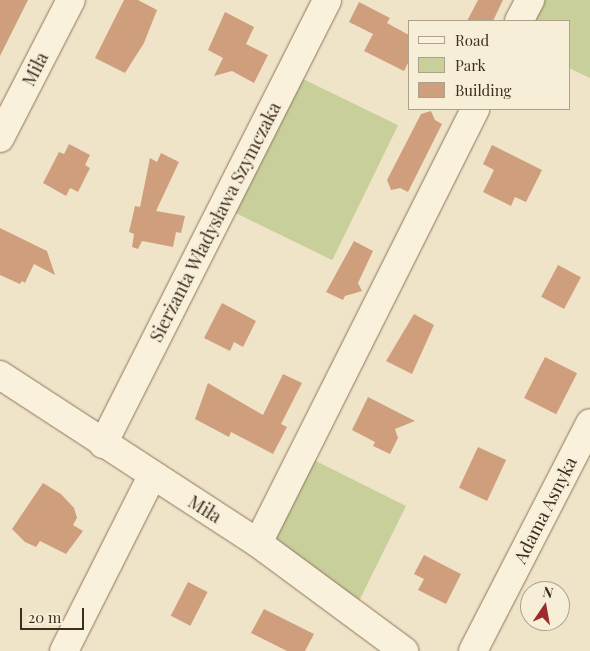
<!DOCTYPE html>
<html>
<head>
<meta charset="utf-8">
<style>
  body { margin:0 }
  #map { position:relative; width:590px; height:651px; overflow:hidden; background:#f0e4c8; font-family:"Playfair Display",serif }
  div>[style] { position:absolute }
  [style*='--x'] { left:calc(var(--x)*1px); top:calc(var(--y)*1px); width:calc(var(--w)*1px); rotate:calc(var(--a)*1deg) }
  .green>* { inset:0; background:#c9cf9b; transform-origin:0 0 }
  .building>* { inset:0; background:#cf9f7d; transform-origin:0 0 }
  .roads { filter:drop-shadow(0 0 1px #8d765c) drop-shadow(0 0 1px #8d765c) }
  .minor>* { height:28px; margin:-14px; padding:0 14px; transform-origin:14px; border-radius:14px; background:#faf1dc }
  span { translate:-50% -50%; white-space:nowrap; text-align:center; line-height:1.15; -webkit-text-stroke:4px #f7eed8; paint-order:stroke }
  .street-label { font-size:18px; color:#3d2e20 }
  .legend { position:absolute; left:408px; top:20px; width:162px; height:90px; box-sizing:border-box; background:#f7eed8; border:1px solid #ada18e; margin:0; padding:6px 9px; list-style:none; font-size:15px; color:#3d2e20 }
  .legend li { display:flex; align-items:center; gap:10px; height:25px }
  .legend b { width:25px; border:1px solid #ada18e }
  .north { position:absolute; left:520px; top:581px; width:50px; height:50px; box-sizing:border-box; background:#f7eed8; border:1px solid #ada18e; border-radius:50%; rotate:12deg; font-size:14px; font-weight:700; line-height:20px; text-align:center; color:#3d2e20 }
  .north::after { content:''; display:block; margin:auto; width:18px; height:22px; background:#9e2a2b; clip-path:polygon(50% 0,100% 100%,50% 72%,0 100%) }
  .scale { position:absolute; left:20px; top:608px; width:64px; height:22px; box-sizing:border-box; border:2px solid #3d2e20; border-top:0; padding-left:6px; font-size:15px; line-height:18px; white-space:nowrap; color:#3d2e20; -webkit-text-stroke:4px #f7eed8; paint-order:stroke }
</style>
</head>
<body>
<div id="map">
  <div class="green">
    <i style="clip-path:polygon(544px 0,590px 0,590px 78px,569px 68px,569px 21px,533px 21px)"></i>
    <i style="left:301px;top:78px;width:108px;height:150px;rotate:26deg"></i>
    <i style="clip-path:polygon(312px 459px,406px 506px,358px 603px,278px 543px,275px 531px)"></i>
  </div>
  <div class="building">
    <i style="clip-path:polygon(0 0,28px 0,0 56px)"></i>
    <i style="clip-path:polygon(124px 0,138px 0,157px 10px,144px 43px,125px 73px,95px 58px)"></i>
    <i style="clip-path:polygon(478px 0,503px 0,493px 21px,467px 21px)"></i>
    <i style="clip-path:polygon(359px 2px,390px 18px,387px 23px,409px 35px,409px 61px,404px 71px,364px 51px,373px 34px,349px 22px)"></i>
    <i style="clip-path:polygon(225px 12px,254px 27px,246px 44px,268px 55px,254px 83px,232px 71px,214px 76px,223px 58px,208px 50px)"></i>
    <i style="clip-path:polygon(431px 111px,435px 120px,442px 124px,408px 192px,400px 188px,391px 190px,387px 180px,421px 114px)"></i>
    <i style="clip-path:polygon(69px 144px,90px 155px,85px 165px,90px 168px,78px 192px,70px 188px,66px 196px,43px 183px,59px 152px,64px 154px)"></i>
    <i style="clip-path:polygon(492px 145px,542px 170px,526px 202px,515px 197px,511px 206px,483px 192px,494px 170px,483px 164px)"></i>
    <i style="clip-path:polygon(161px 153px,179px 162px,156px 211px,185px 216px,181px 233px,176px 232px,173px 247px,142px 241px,138px 249px,132px 247px,134px 234px,129px 232px,135px 206px,140px 207px,150px 158px,157px 162px)"></i>
    <i style="clip-path:polygon(0 228px,47px 251px,55px 275px,34px 264px,25px 283px,22px 281px,20px 284px,0 275px)"></i>
    <i style="clip-path:polygon(354px 241px,373px 251px,358px 283px,362px 291px,345px 296px,343px 300px,326px 292px)"></i>
    <i style="left:558px;top:265px;width:26px;height:36px;rotate:28deg"></i>
    <i style="clip-path:polygon(222px 303px,256px 321px,243px 347px,234px 342px,230px 351px,204px 338px)"></i>
    <i style="clip-path:polygon(414px 314px,434px 325px,412px 374px,386px 361px)"></i>
    <i style="left:545px;top:357px;width:36px;height:46px;rotate:27deg"></i>
    <i style="clip-path:polygon(283px 374px,302px 383px,281px 424px,287px 427px,273px 454px,231px 432px,229px 437px,195px 419px,208px 383px,263px 415px)"></i>
    <i style="clip-path:polygon(368px 397px,415px 421px,395px 429px,398px 438px,390px 454px,373px 446px,375px 442px,352px 430px)"></i>
    <i style="left:478px;top:447px;width:31px;height:45px;rotate:25deg"></i>
    <i style="clip-path:polygon(43px 483px,61px 494px,74px 508px,77px 518px,73px 525px,83px 531px,66px 554px,40px 541px,36px 547px,25px 542px,12px 529px)"></i>
    <i style="clip-path:polygon(424px 555px,461px 574px,446px 604px,418px 590px,424px 579px,414px 574px)"></i>
    <i style="left:188px;top:582px;width:22px;height:38px;rotate:27deg"></i>
    <i style="clip-path:polygon(264px 609px,314px 634px,305px 651px,287px 651px,251px 633px)"></i>
  </div>
  <div class="roads">
    <div class="minor">
      <i style="--x:519;--y:21;--w:24;--a:-62"></i>
      <i style="--x:0;--y:138;--w:155;--a:-62.8"></i>
      <i style="--x:0;--y:375;--w:308;--a:33.1"></i>
      <i style="--x:258;--y:543;--w:182;--a:36.5"></i>
      <i style="--x:103;--y:444;--w:497;--a:-63.2"></i>
      <i style="--x:258;--y:543;--w:485;--a:-63.4"></i>
      <i style="--x:64;--y:651;--w:196;--a:-63.3"></i>
      <i style="--x:473;--y:651;--w:256;--a:-62.8"></i>
    </div>
  </div>
  <div class="street-label">
    <span style="left:35px;top:69px;rotate:-63deg">Miła</span>
    <span style="left:215px;top:222px;rotate:-63deg">Sierżanta Władysława Szymczaka</span>
    <span style="left:205px;top:509px;rotate:32deg">Miła</span>
    <span style="left:545px;top:510px;rotate:-63deg">Adama Asnyka</span>
  </div>
  <ul class="legend">
  <li><b style="height:6px;background:#faf1dc"></b>Road</li>
  <li><b style="height:14px;background:#c9cf9b"></b>Park</li>
  <li><b style="height:14px;background:#cf9f7d"></b>Building</li>
  </ul>
  <div class="north">N</div>
  <div class="scale">20 m</div>
</div>
</body>
</html>
